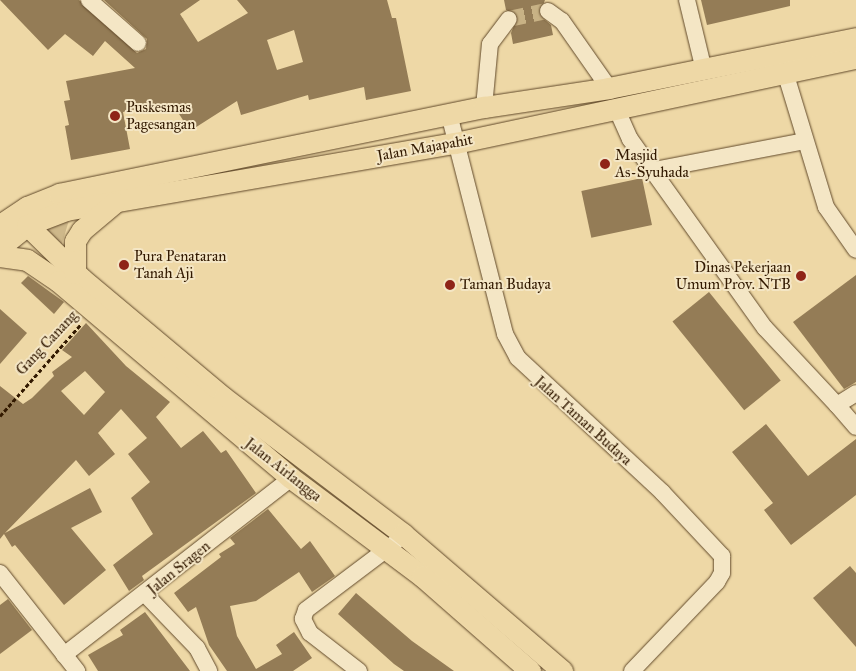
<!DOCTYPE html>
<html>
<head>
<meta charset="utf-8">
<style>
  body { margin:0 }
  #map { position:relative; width:856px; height:671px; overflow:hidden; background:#eed8a6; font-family:"IM FELL Great Primer",serif }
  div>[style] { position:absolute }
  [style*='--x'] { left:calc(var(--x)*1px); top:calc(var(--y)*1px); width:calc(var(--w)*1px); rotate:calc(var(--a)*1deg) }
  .green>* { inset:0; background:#ceb88a }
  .building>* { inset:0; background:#947c56; transform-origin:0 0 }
  .minor-tunnel>* { height:16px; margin-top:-8px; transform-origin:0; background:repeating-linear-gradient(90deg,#c8b285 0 16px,transparent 0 24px) }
  .path>* { height:3px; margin-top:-1.5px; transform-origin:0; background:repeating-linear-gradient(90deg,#321900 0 4px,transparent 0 6.5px) }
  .roads { filter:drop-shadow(0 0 1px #61492a) drop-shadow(0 0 1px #61492a) }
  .minor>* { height:16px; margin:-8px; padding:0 8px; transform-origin:8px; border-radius:8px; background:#f4e6c5 }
  .major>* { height:21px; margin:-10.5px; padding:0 10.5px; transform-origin:10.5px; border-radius:10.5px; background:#eed8a6 }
  .dots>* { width:14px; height:14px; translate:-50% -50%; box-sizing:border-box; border:2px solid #f4e6c5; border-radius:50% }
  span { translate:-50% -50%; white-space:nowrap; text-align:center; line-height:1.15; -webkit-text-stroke:4px #f4e6c5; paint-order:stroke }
  .poi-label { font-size:15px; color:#321900 }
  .left { translate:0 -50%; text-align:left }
  .right { translate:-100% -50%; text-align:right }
  .street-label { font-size:15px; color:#321900 }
</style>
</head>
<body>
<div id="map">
  <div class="green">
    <i style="clip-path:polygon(69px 220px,61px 247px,38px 228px)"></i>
  </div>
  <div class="building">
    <i style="clip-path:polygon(evenodd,0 0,79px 0,137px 53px,146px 49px,147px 39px,104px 0,200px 0,180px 14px,198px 42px,248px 13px,237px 0,387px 0,392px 18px,396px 18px,411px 91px,366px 100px,364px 87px,309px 100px,308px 95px,241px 115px,237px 101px,190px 131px,172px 103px,123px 112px,130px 149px,71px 160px,65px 126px,69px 125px,64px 101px,70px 100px,66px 81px,135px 68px,105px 41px,93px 56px,65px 34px,48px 50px,0 0,294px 30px,303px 62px,277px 70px,267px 40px,294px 30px)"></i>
    <i style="clip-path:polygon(504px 0,545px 0,539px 15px,551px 25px,553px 35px,513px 44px,511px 33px,518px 16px,506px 10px)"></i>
    <i style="clip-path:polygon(701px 0,790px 0,790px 6px,707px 25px)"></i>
    <i style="left:642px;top:178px;width:48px;height:62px;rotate:78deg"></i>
    <i style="clip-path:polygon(856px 275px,856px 382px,844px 389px,793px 322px)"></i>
    <i style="clip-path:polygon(28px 276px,64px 302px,54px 314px,21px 283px)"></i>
    <i style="left:709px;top:292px;width:114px;height:47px;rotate:51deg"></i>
    <i style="clip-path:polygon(0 309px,27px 333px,0 364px)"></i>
    <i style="clip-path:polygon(evenodd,86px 323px,126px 366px,170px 402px,156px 417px,181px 448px,203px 431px,221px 453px,226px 450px,256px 493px,142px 576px,144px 580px,129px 591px,113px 565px,153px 534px,131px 498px,150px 482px,128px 454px,147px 438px,121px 409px,98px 433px,115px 454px,89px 476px,76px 460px,5px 533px,90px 488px,102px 512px,71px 528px,106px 570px,64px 605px,15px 545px,12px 547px,4px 534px,0 539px,0 386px,23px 404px,32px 398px,54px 376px,52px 372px,72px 357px,62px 350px,86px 323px,85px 371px,105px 392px,84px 415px,61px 391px,85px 371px)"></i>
    <i style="clip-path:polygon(766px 424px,808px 476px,856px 439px,856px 495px,791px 545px,764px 510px,773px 503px,732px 452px)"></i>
    <i style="clip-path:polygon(268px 509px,301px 549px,310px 541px,335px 576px,312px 592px,299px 572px,256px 601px,230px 606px,237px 636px,256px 669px,282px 654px,276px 645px,294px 632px,312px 658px,293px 671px,227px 671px,209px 645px,196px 607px,188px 612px,174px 593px,221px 557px,219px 554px,235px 544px,230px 538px)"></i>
    <i style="clip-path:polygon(850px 566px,856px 573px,856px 647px,813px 598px)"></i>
    <i style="clip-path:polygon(356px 593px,412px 641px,454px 671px,404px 671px,394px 664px,338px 614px)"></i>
    <i style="clip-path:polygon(8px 599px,32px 630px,0 654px,0 605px)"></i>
    <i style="clip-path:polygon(145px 612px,190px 671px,98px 671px,88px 655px,123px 635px,120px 630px)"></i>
  </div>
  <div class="minor-tunnel">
    <i style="--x:509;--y:19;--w:40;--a:-12"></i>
  </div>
  <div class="path">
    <i style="--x:0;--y:416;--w:123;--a:-48.6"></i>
  </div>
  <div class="roads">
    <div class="minor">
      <i style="--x:89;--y:0;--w:65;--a:41.3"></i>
      <i style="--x:687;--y:0;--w:68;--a:76.4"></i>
      <i style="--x:548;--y:11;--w:17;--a:36"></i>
      <i style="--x:562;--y:21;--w:82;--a:55"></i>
      <i style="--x:785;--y:72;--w:141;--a:73.1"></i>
      <i style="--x:826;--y:207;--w:52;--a:55.1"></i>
      <i style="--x:484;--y:107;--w:63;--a:-84.6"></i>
      <i style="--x:490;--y:44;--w:31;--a:-53"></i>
      <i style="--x:617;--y:110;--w:32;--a:66"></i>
      <i style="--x:630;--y:139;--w:232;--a:54.5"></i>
      <i style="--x:765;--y:328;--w:105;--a:46.9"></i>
      <i style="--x:837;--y:405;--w:22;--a:-32"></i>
      <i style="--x:449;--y:114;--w:227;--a:75.7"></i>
      <i style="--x:505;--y:334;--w:27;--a:62"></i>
      <i style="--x:518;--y:358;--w:197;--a:42.9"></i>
      <i style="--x:662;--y:492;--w:88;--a:46.8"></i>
      <i style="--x:722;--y:556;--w:17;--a:90"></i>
      <i style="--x:722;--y:573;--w:10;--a:119"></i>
      <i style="--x:717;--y:582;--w:123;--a:133.7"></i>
      <i style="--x:654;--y:170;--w:153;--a:-10.9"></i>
      <i style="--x:837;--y:405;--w:29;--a:49"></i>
      <i style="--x:0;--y:573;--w:125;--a:51.8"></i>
      <i style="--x:145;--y:594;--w:75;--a:46.1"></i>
      <i style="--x:197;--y:648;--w:26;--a:62"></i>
      <i style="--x:64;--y:655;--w:288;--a:-37.9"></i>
      <i style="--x:359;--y:671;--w:62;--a:-142.2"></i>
      <i style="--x:310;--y:633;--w:16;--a:-117"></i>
      <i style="--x:303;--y:619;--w:9;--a:-72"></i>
      <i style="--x:306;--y:610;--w:111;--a:-37"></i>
    </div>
    <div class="major">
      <i style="--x:15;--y:222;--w:12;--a:14"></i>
      <i style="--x:27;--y:225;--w:77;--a:44.5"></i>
      <i style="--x:82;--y:279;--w:185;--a:40"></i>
      <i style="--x:224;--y:398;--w:225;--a:37.2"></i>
      <i style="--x:403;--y:534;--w:210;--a:40.7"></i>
      <i style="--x:0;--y:225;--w:32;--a:-34"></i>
      <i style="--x:27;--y:207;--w:35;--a:-22"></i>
      <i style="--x:59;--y:194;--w:434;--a:-11.6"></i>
      <i style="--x:484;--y:107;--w:126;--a:-8.6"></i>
      <i style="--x:609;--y:88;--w:252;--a:-11.4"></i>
      <i style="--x:0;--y:247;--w:35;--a:-39"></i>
      <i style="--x:27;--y:225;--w:42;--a:-21"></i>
      <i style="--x:66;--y:210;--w:395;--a:-9.8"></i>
      <i style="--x:455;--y:143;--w:410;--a:-12"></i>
      <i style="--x:0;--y:256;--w:27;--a:8"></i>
      <i style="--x:27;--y:260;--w:37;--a:34"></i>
      <i style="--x:58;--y:281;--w:305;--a:40.2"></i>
      <i style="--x:291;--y:478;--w:164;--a:36.8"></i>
      <i style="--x:422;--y:576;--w:144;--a:41.3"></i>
      <i style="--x:75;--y:273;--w:32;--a:-90"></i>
      <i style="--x:75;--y:241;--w:13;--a:-58"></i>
      <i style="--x:82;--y:230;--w:42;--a:-40.2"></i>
    </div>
  </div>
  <div class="dots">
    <i style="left:115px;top:116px;background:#8f2418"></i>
    <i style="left:605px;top:164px;background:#8f2418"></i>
    <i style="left:124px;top:265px;background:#8f2418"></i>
    <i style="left:801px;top:276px;background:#8f2418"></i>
    <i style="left:450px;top:285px;background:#8f2418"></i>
  </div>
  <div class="poi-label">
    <span class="left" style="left:126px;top:116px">Puskesmas<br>Pagesangan</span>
    <span class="left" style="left:615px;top:164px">Masjid<br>As-Syuhada</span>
    <span class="left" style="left:134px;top:265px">Pura Penataran<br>Tanah Aji</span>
    <span class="right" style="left:791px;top:276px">Dinas Pekerjaan<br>Umum Prov. NTB</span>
    <span class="left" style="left:460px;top:285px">Taman Budaya</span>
  </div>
  <div class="street-label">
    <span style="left:425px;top:148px;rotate:-10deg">Jalan Majapahit</span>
    <span style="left:47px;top:343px;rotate:-47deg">Gang Canang</span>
    <span style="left:583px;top:421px;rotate:42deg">Jalan Taman Budaya</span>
    <span style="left:283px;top:470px;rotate:38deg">Jalan Airlangga</span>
    <span style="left:179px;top:568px;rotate:-39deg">Jalan Sragen</span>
  </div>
</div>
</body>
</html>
